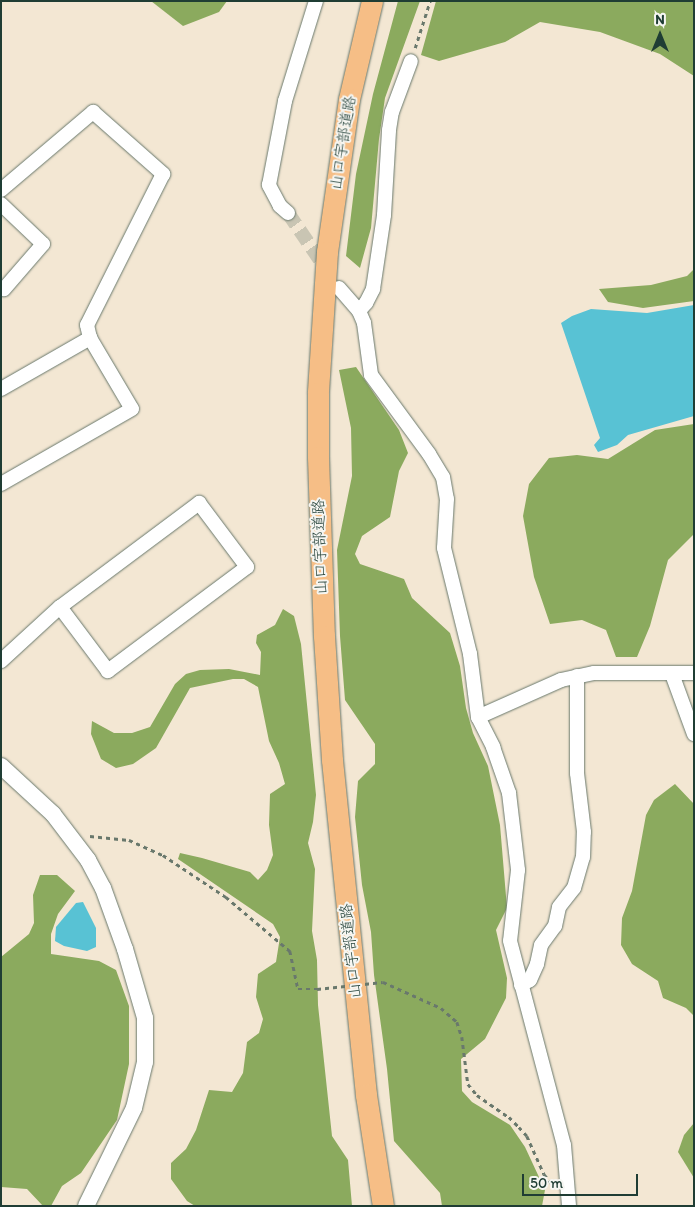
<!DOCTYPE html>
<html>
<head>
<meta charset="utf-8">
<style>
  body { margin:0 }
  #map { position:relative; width:695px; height:1207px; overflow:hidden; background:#f3e7d3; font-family:Itim,"Klee One",sans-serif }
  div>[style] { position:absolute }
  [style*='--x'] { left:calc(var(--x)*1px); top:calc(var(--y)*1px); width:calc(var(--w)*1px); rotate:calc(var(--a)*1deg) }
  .forest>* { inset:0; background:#8baa5e }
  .water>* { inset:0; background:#58c2d4 }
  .minor-tunnel>* { height:14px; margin-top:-7px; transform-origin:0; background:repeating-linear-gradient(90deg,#c9c5b3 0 14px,transparent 0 21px) }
  .path>* { height:2.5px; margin-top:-1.25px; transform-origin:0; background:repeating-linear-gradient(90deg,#69786c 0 4px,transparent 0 8px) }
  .roads { filter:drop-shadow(0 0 1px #69786c) drop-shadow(0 0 1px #69786c) }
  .minor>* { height:14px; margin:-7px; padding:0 7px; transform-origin:7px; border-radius:7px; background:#fff }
  .tertiary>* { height:16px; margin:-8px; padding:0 8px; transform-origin:8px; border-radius:8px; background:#fff }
  .primary>* { height:21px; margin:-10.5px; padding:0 10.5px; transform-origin:10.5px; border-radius:10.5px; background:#f6be86 }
  .path-bridge>* { height:2.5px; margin-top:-1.25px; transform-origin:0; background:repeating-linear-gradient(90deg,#69786c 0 4px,transparent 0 8px) }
  span { translate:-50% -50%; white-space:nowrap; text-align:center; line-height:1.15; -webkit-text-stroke:4px #f6f6f2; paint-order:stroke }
  .street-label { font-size:16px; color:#1f3d34 }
  .frame { position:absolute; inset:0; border:2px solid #1f3d34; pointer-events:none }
  .north { position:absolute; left:635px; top:10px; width:50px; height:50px; -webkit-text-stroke:4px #f6f6f2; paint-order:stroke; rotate:0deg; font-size:14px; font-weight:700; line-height:20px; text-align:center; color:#1f3d34 }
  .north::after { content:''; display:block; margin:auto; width:18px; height:22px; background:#1f3d34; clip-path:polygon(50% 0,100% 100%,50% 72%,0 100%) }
  .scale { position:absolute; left:522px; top:1174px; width:116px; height:22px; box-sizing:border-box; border:2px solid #1f3d34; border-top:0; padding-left:6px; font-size:15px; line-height:18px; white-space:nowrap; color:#1f3d34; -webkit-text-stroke:4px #f6f6f2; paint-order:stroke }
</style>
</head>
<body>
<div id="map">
  <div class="forest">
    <i style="clip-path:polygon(151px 1px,227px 1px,219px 12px,183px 26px)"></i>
    <i style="clip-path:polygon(398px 1px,420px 1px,385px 98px,379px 139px,371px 228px,360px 268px,346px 256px,356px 174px,373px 94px)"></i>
    <i style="clip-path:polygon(436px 1px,694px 1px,694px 76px,660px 54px,600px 32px,540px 22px,505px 42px,439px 61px,421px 55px)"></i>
    <i style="clip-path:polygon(694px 269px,694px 301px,643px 308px,608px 302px,599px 289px,651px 285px,687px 276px)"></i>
    <i style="clip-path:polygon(356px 367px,399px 430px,408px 453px,399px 471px,390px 517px,362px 536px,355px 554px,360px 564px,404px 579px,412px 598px,450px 633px,460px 666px,466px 708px,473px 733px,488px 766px,500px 825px,507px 908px,496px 930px,507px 978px,506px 998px,485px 1039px,461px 1059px,462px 1091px,472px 1102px,510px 1125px,525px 1147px,545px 1190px,542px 1206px,442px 1206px,440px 1193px,394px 1141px,387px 1069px,374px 975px,371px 932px,362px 885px,355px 817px,358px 781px,375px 764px,375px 744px,345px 700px,340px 636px,337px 550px,352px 476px,351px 428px,339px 370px)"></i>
    <i style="clip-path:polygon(694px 424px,694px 534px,668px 560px,650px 626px,637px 657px,616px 657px,606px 630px,582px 620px,550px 624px,534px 577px,523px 516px,529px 484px,549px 458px,577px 455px,608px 459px,655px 430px)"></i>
    <i style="clip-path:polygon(283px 609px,294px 616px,301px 644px,316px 795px,313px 822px,308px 843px,315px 869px,312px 931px,317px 960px,318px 1005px,332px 1136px,348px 1160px,352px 1206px,195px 1206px,187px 1201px,171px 1179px,171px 1163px,186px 1149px,196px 1130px,209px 1090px,232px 1092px,243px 1073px,247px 1042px,259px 1033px,263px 1019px,256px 997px,258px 974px,276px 962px,280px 937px,273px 924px,178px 859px,180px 853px,202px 858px,250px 872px,258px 880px,267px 870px,273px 855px,269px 825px,270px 794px,285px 784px,279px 763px,269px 741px,258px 687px,244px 679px,233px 679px,190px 688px,156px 748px,133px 764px,116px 768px,101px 759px,91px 734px,92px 721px,114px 733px,132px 733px,150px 727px,175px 684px,186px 674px,200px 670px,229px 669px,260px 675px,261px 652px,256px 643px,257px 635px,275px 625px)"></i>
    <i style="clip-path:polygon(675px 784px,694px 804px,694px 1016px,686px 1008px,663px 998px,658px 981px,632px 964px,621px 945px,622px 918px,632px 891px,646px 815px,654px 800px)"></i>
    <i style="clip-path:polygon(40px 875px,57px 875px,75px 891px,58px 914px,51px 934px,51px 954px,99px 961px,116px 970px,129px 1006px,129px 1064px,117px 1120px,81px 1173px,62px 1186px,51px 1206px,43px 1206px,27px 1189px,1px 1187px,1px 957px,29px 934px,34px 923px,33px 895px)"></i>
    <i style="clip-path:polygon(694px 1123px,694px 1178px,678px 1152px,684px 1135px)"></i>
  </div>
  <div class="water">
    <i style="clip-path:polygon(694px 305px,694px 416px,628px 435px,617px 445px,598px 452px,594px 445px,600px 438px,561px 323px,572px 316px,591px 309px,647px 313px)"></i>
    <i style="clip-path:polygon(83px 902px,96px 928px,96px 947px,87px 951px,64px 946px,55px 941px,56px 927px,76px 903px)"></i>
  </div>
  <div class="minor-tunnel">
    <i style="--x:288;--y:213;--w:68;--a:55.8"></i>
  </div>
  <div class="path">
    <i style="--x:415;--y:48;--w:49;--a:-72.3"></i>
    <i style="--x:90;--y:836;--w:39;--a:6"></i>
    <i style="--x:129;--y:840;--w:37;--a:24"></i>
    <i style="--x:163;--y:855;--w:76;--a:33.7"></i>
    <i style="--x:226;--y:897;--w:84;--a:40.2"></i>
    <i style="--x:290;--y:951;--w:39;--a:78"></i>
    <i style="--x:298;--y:989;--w:19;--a:0"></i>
    <i style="--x:383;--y:982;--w:64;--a:24.1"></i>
    <i style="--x:441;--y:1008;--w:21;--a:41"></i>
    <i style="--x:457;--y:1022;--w:16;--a:72"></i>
    <i style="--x:462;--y:1037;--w:47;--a:82.7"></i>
    <i style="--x:468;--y:1084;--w:14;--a:51"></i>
    <i style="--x:477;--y:1095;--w:39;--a:35"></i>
    <i style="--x:509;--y:1117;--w:14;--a:45"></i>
    <i style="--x:519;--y:1127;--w:12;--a:48"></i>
    <i style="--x:527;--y:1136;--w:42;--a:65.9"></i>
    <i style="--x:544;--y:1174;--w:13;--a:51"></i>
  </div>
  <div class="roads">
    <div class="minor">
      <i style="--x:1;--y:190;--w:121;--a:-40.3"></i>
      <i style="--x:93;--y:112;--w:94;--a:41.5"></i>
      <i style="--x:163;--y:174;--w:169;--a:116.7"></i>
      <i style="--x:87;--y:325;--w:13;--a:77"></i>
      <i style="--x:90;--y:338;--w:82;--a:59.4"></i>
      <i style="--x:132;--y:409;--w:151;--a:150.2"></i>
      <i style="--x:1;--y:204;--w:58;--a:43.6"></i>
      <i style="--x:43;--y:244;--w:60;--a:130.9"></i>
      <i style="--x:288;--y:213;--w:11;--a:-139"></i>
      <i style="--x:280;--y:206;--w:24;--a:-118"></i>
      <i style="--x:269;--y:185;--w:86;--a:-79.2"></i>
      <i style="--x:285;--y:101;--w:105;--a:-72.8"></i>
      <i style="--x:339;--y:288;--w:30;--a:49"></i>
      <i style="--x:359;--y:311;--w:13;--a:67"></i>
      <i style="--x:364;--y:323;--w:52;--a:82.3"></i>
      <i style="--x:371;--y:375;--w:98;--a:53.7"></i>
      <i style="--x:429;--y:454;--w:27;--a:59"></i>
      <i style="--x:443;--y:477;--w:22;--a:80"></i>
      <i style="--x:447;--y:499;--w:49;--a:93.5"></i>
      <i style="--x:444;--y:548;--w:109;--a:76.2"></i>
      <i style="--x:470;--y:654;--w:64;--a:82.8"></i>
      <i style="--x:478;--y:717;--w:34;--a:63"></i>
      <i style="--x:493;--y:747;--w:49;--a:70.8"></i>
      <i style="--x:509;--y:793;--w:78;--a:83.3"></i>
      <i style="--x:518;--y:870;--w:71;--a:96.4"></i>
      <i style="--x:510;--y:941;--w:211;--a:75.2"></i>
      <i style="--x:564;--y:1145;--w:61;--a:85.3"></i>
      <i style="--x:359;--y:311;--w:11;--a:-49"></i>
      <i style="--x:366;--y:303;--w:16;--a:-63"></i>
      <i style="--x:373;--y:289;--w:75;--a:-81.5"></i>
      <i style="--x:384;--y:215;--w:85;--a:-86.6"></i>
      <i style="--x:389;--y:130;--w:18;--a:-81"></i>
      <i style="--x:392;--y:112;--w:54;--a:-69.6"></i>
      <i style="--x:1;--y:389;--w:103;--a:-29.8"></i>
      <i style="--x:199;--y:503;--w:80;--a:53.1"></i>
      <i style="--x:247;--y:567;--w:174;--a:143.2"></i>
      <i style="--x:108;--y:671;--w:80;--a:-126.9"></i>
      <i style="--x:60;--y:607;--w:174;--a:-36.8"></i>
      <i style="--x:1;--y:661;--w:80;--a:-42.5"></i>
      <i style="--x:672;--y:674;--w:64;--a:69.9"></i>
      <i style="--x:478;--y:717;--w:91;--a:-24"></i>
      <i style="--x:561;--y:680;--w:34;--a:-12"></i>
      <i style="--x:594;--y:673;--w:100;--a:0"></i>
      <i style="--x:521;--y:985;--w:10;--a:-29"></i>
      <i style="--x:530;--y:980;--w:17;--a:-66"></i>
      <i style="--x:537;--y:964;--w:19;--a:-78"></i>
      <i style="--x:541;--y:945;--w:24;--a:-54"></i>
      <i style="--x:555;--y:926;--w:19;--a:-78"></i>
      <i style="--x:559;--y:907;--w:24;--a:-52"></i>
      <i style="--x:574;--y:888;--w:32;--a:-74"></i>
      <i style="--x:583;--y:857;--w:25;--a:-88"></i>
      <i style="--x:584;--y:832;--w:59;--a:-96.8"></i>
      <i style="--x:577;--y:773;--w:97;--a:-90"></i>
    </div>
    <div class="tertiary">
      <i style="--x:1;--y:766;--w:71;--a:42.7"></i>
      <i style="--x:53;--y:814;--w:58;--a:52.7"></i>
      <i style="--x:88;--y:860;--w:32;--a:62"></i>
      <i style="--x:103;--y:888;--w:65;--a:70.2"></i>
      <i style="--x:125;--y:949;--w:72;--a:73.8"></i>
      <i style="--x:145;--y:1018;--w:44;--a:90"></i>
      <i style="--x:145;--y:1062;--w:47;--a:103.4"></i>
      <i style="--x:134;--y:1108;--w:109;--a:116.1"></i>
    </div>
    <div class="primary">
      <i style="--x:372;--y:1;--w:101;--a:103.2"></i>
      <i style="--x:349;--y:99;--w:155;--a:98.2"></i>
      <i style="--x:327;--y:252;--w:141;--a:93.7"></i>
      <i style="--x:318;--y:393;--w:64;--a:90"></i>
      <i style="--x:318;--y:457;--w:179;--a:88.1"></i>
      <i style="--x:324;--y:636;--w:124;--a:86.3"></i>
      <i style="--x:332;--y:760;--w:337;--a:84.2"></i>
      <i style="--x:366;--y:1095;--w:112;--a:81.3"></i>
    </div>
  </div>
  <div class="path-bridge">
    <i style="--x:317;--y:989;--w:66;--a:-6.1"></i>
  </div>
  <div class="street-label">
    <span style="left:343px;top:143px;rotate:-81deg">山口宇部道路</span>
    <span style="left:320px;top:547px;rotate:-92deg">山口宇部道路</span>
    <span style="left:351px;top:951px;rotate:-96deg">山口宇部道路</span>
  </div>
  <div class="frame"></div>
  <div class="north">N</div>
  <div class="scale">50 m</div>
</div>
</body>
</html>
